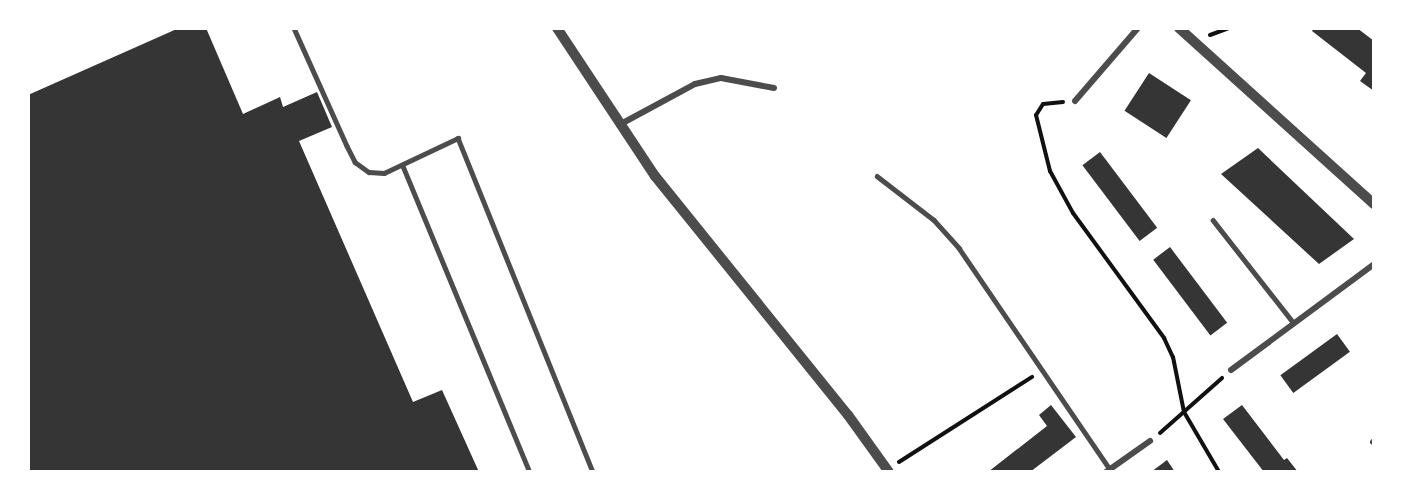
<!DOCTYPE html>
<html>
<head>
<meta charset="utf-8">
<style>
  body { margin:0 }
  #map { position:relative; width:1402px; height:500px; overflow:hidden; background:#fff; font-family:"Times New Roman",serif }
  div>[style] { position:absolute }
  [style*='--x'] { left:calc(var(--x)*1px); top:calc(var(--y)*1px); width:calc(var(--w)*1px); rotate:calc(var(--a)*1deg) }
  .building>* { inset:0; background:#353535; transform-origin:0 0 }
  .path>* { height:4px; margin:-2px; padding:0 2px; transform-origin:2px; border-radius:2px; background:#111 }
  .service>* { height:4.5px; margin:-2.25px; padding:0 2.25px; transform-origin:2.25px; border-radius:2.25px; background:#4c4c4c }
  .minor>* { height:6px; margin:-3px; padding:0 3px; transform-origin:3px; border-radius:3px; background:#4c4c4c }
  .tertiary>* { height:10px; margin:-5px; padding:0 5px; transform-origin:5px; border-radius:5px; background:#4c4c4c }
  span { translate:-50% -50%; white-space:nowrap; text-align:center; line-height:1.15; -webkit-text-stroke:6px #fff; paint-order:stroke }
  .frame { position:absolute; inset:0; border:30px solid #fff; pointer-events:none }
</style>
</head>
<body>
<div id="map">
  <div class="building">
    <i style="clip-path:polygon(179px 28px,206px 28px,243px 114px,280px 97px,283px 107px,317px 92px,332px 127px,299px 141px,413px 402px,442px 390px,479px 472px,28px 472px,28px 95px)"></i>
    <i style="clip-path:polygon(1314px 28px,1357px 28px,1374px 41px,1374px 91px,1360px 81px,1366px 73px,1312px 31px)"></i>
    <i style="left:1149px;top:73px;width:50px;height:45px;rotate:33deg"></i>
    <i style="clip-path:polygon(1258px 148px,1354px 239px,1319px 264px,1221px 174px)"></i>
    <i style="left:1100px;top:152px;width:95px;height:22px;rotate:53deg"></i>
    <i style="left:1170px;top:247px;width:95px;height:21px;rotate:53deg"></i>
    <i style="left:1337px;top:334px;width:22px;height:70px;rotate:54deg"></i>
    <i style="clip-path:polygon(1051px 405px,1076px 437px,1030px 472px,988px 472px,1047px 426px,1039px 415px)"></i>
    <i style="clip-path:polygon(1242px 405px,1284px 460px,1287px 458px,1298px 472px,1264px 472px,1223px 419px)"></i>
    <i style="clip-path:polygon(1167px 460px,1175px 472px,1151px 472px)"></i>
  </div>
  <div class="path">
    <i style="--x:1210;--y:35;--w:20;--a:-20"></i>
    <i style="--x:1063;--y:102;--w:20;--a:174"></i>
    <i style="--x:1043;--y:104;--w:13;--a:122"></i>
    <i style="--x:1036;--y:115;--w:58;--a:76"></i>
    <i style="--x:1050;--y:171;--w:48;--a:61.3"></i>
    <i style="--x:1073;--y:213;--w:155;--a:53.9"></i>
    <i style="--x:1164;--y:338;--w:21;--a:65"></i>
    <i style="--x:1173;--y:357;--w:56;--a:78.7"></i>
    <i style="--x:1184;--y:412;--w:69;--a:59.7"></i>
    <i style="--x:1160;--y:433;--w:83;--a:-41.6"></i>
    <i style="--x:899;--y:462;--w:158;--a:-32.6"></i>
    <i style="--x:742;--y:472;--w:4;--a:0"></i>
  </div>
  <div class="service">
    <i style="--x:294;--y:28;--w:129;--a:65.8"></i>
    <i style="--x:347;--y:146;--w:18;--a:63"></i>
    <i style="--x:355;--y:162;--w:17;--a:36"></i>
    <i style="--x:369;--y:172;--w:15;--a:4"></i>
    <i style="--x:384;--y:173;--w:82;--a:-25.3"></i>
    <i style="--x:458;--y:138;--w:360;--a:68"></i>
    <i style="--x:403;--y:166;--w:331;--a:67.5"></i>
    <i style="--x:877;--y:176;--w:72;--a:37.7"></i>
    <i style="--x:934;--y:220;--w:38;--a:48"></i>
    <i style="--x:959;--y:248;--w:268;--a:55.7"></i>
    <i style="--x:1213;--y:220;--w:130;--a:51.9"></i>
  </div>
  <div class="minor">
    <i style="--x:1075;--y:101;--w:96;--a:-49.2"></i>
    <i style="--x:619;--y:125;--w:86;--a:-28.3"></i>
    <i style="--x:695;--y:84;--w:27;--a:-13"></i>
    <i style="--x:721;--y:78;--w:54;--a:10.7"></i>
    <i style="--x:1231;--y:370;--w:178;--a:-36.5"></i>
    <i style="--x:1373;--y:442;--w:1;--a:-45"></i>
    <i style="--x:1106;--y:472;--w:54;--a:-35.2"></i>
  </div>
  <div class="tertiary">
    <i style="--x:557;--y:28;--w:178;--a:56.5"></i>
    <i style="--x:655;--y:176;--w:307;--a:51.1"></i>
    <i style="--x:848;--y:415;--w:70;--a:54.3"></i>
    <i style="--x:1179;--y:28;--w:263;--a:42.1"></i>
  </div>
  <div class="frame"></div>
</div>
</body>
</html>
